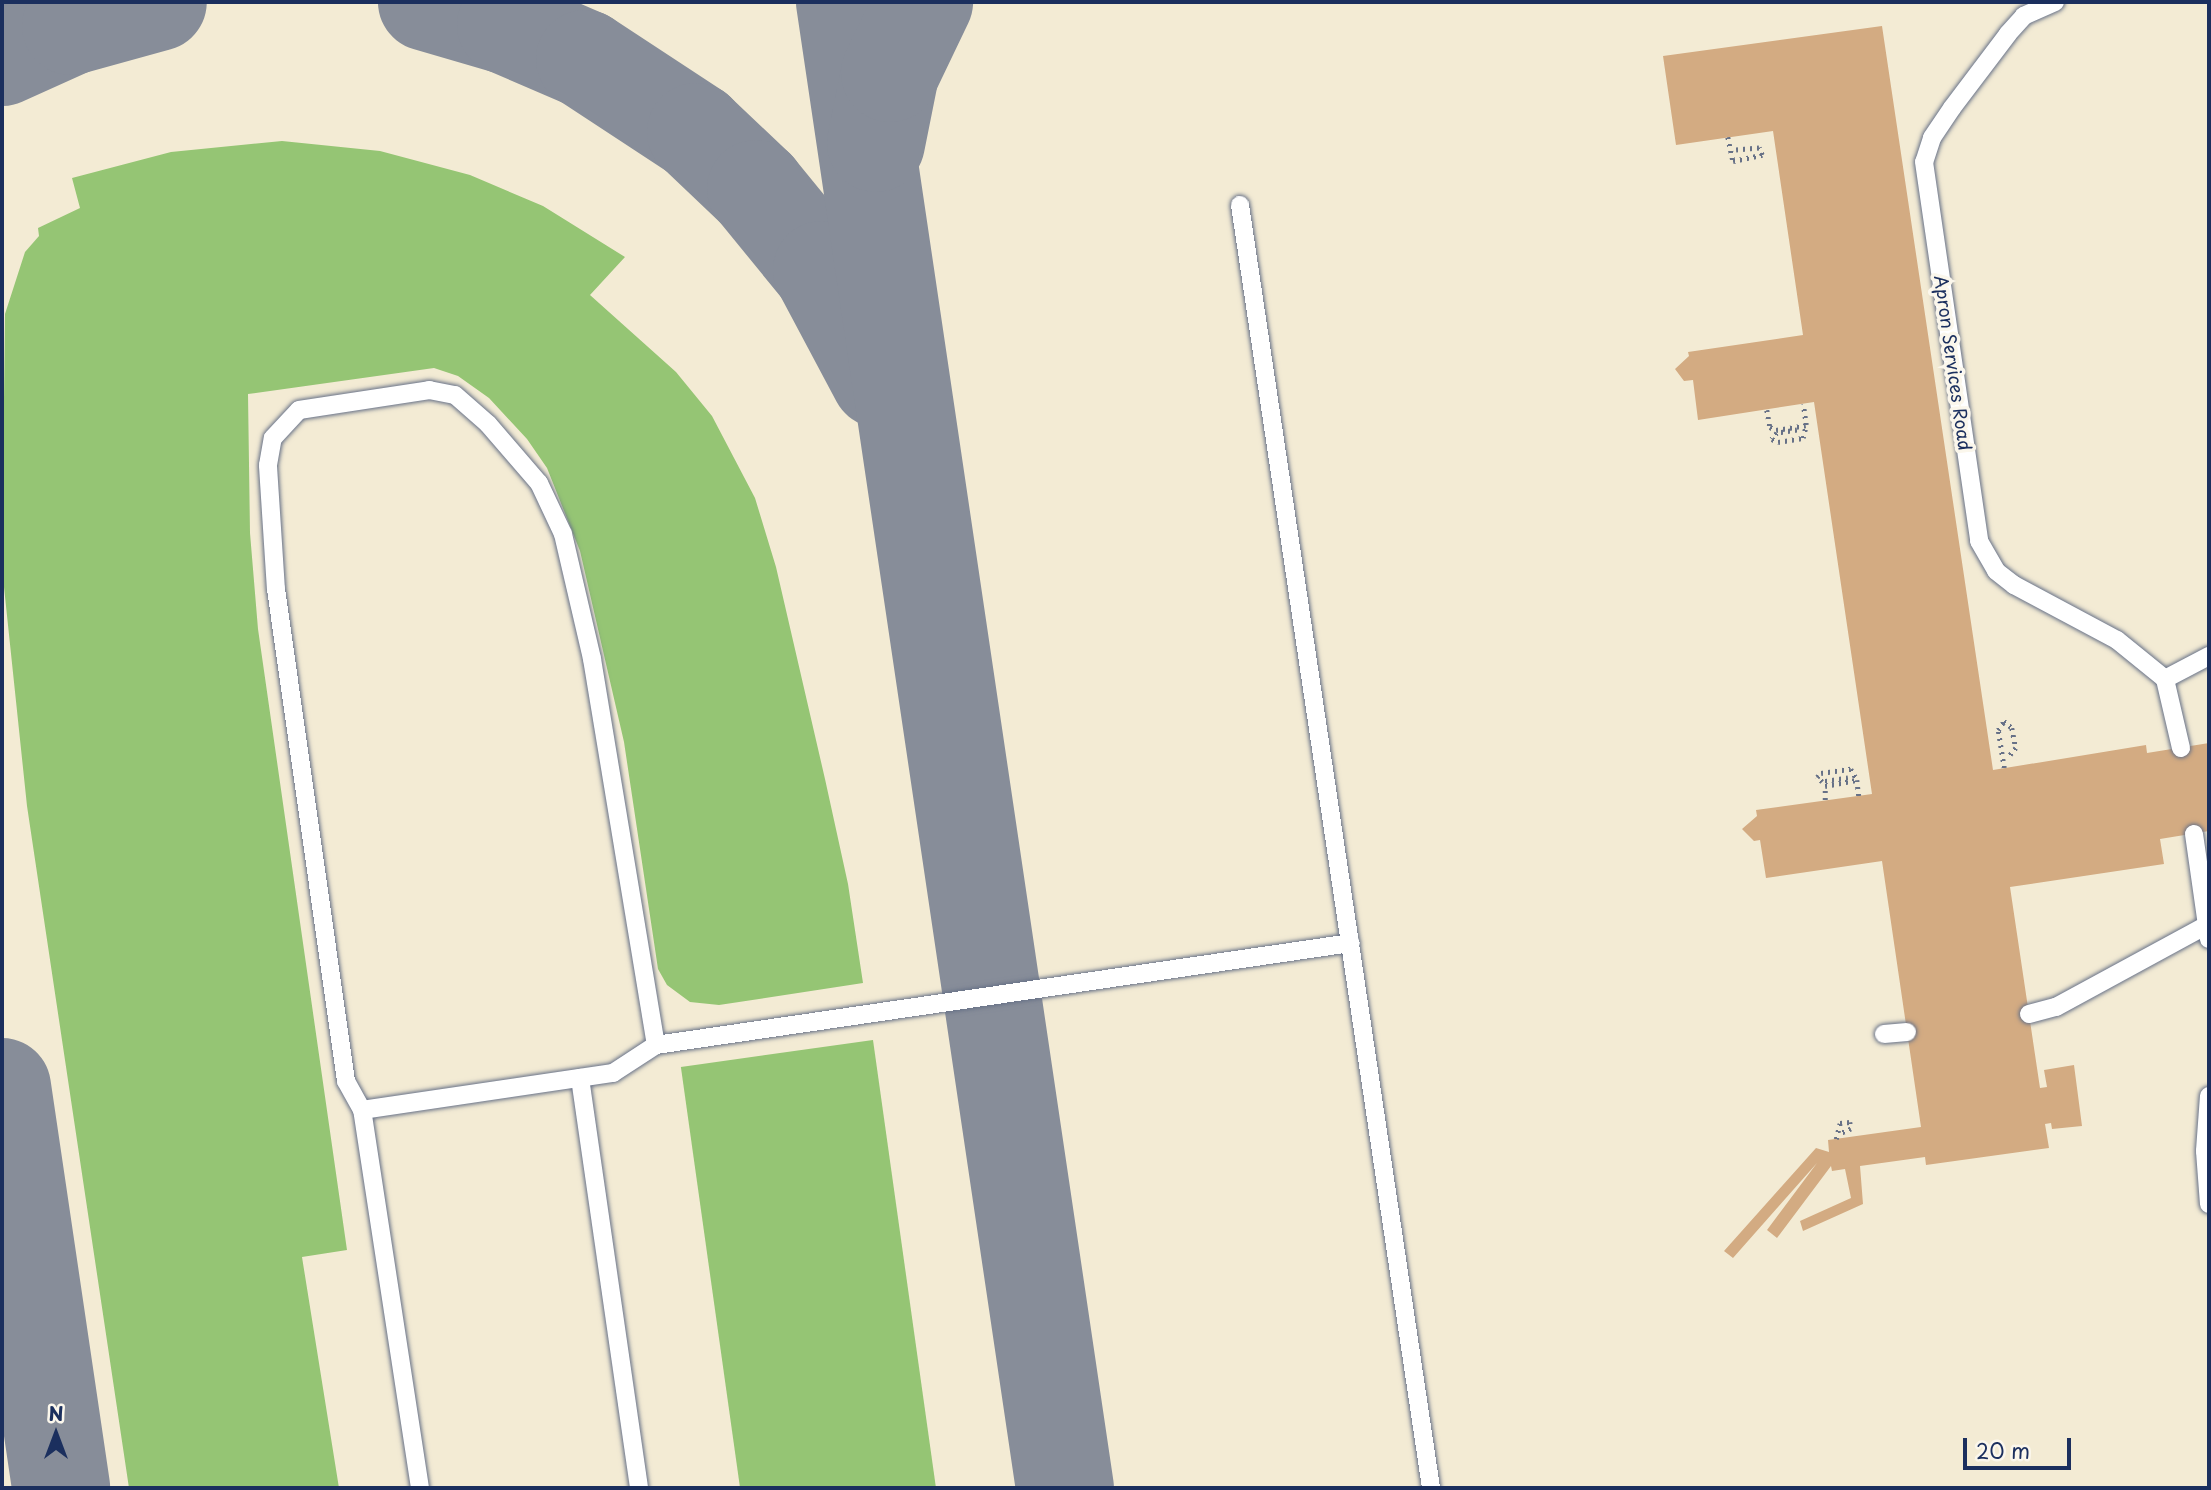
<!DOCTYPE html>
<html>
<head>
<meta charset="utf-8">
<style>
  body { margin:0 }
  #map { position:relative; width:2211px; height:1490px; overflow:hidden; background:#f3ebd4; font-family:"Playpen Sans",sans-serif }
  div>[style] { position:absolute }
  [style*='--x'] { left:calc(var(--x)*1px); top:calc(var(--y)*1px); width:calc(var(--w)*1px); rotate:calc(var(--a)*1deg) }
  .green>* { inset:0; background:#95c574; transform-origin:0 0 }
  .taxiway>* { height:98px; margin:-49px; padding:0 49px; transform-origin:49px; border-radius:49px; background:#878d99 }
  .building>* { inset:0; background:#d3ab82 }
  .path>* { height:4.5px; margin-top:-2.25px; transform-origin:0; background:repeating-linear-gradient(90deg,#677187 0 2px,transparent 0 7px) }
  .roads { filter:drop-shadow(0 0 2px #677187) drop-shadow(0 0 2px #677187) }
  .lane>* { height:18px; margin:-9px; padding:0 9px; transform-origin:9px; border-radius:9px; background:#fff }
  span { translate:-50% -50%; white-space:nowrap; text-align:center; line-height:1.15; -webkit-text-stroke:7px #fbf7ec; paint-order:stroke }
  .street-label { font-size:18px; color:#1b2f5e }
  .frame { position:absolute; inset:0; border:4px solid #1b2f5e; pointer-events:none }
  .north { position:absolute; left:21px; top:1399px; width:70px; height:70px; -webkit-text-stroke:5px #fbf7ec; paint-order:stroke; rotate:0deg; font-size:19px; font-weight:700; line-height:28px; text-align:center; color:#1b2f5e }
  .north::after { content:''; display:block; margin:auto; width:24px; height:32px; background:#1b2f5e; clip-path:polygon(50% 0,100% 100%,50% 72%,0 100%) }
  .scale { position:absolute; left:1963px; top:1438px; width:108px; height:32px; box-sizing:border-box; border:4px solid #1b2f5e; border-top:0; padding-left:9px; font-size:21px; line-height:24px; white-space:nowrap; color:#1b2f5e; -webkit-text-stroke:5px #fbf7ec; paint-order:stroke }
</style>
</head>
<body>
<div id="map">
  <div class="green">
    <i style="clip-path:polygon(282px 141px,380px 151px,470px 175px,543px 206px,625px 257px,590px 295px,676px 372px,712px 416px,755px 498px,776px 567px,825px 779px,848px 884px,863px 983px,719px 1005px,690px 1002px,667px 985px,658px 969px,624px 742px,580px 551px,547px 468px,527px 439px,489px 398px,458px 376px,434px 368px,248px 394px,250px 533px,258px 629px,347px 1250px,302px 1257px,339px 1488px,129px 1488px,27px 806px,2px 568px,5px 314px,25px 252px,39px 236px,38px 228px,80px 208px,72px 178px,171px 152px)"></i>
    <i style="left:873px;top:1040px;width:453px;height:194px;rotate:82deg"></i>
  </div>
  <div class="taxiway">
    <i style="--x:427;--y:2;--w:82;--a:16.2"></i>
    <i style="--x:506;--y:25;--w:86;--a:23.3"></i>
    <i style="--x:585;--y:59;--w:133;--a:33.3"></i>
    <i style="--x:696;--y:132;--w:83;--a:43.5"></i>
    <i style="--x:756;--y:189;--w:104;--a:50.8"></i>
    <i style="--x:822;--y:270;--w:123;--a:62"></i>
    <i style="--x:845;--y:2;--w:1502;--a:81.58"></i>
    <i style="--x:2;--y:57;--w:76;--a:-24.2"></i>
    <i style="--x:71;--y:26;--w:90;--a:-15.4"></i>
    <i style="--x:876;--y:143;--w:71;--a:-78.7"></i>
    <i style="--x:890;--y:73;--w:79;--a:-64.4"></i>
    <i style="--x:2;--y:1087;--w:405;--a:81.6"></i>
  </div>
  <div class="building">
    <i style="clip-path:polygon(1882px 26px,1993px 770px,2146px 745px,2147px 753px,2209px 743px,2209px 831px,2160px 839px,2164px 864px,2010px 887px,2040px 1088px,2047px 1087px,2044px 1070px,2074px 1065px,2082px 1126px,2052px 1129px,2051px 1123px,2045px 1124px,2049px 1148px,1926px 1165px,1925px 1157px,1860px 1166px,1863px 1204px,1803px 1231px,1800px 1221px,1851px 1198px,1845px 1169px,1832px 1171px,1831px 1166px,1777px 1238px,1767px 1230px,1817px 1163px,1733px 1258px,1724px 1251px,1816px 1148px,1829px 1152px,1828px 1140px,1921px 1127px,1882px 861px,1766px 878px,1760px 840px,1754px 841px,1742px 829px,1757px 816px,1756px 810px,1872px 794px,1814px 402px,1698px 420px,1693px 380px,1684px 381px,1675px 369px,1689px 356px,1688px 352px,1803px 335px,1773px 131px,1676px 145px,1663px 56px)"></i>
  </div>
  <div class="path">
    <i style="--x:1728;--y:137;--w:25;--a:78"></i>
    <i style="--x:1733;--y:161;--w:30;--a:-12"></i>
    <i style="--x:1762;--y:155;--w:8;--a:-113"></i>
    <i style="--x:1759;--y:148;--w:23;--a:175"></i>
    <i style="--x:1767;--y:410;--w:17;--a:80"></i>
    <i style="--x:1770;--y:427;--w:7;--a:27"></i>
    <i style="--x:1776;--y:430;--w:30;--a:-9"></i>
    <i style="--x:1806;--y:425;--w:21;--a:-98"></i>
    <i style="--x:1797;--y:430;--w:20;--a:171"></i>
    <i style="--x:1777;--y:433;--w:8;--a:130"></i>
    <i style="--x:1772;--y:439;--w:7;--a:27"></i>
    <i style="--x:1778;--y:442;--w:25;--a:-9"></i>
    <i style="--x:1803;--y:438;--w:13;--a:-77"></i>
    <i style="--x:2004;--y:768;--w:38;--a:-99"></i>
    <i style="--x:1998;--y:730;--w:11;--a:-56"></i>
    <i style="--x:2004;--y:721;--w:11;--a:41"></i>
    <i style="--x:2012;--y:728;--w:20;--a:79"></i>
    <i style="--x:2016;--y:748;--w:13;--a:129"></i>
    <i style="--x:1848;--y:778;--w:26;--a:171"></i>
    <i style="--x:1822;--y:782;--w:7;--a:-135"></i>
    <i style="--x:1817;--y:777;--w:6;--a:-45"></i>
    <i style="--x:1821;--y:773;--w:30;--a:-8"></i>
    <i style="--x:1851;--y:769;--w:13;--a:61"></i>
    <i style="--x:1825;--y:800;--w:14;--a:-90"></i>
    <i style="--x:1825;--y:786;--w:33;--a:-11"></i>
    <i style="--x:1857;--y:780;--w:16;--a:83"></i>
    <i style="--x:1836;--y:1139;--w:16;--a:-76"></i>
    <i style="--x:1840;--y:1123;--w:10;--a:-6"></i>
    <i style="--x:1850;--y:1122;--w:7;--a:82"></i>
    <i style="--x:1851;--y:1129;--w:10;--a:156"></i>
  </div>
  <div class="roads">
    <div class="lane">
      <i style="--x:2055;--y:2;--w:34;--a:156"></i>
      <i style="--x:2024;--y:16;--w:24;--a:132"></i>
      <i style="--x:2008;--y:34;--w:93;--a:127.1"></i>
      <i style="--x:1952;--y:108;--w:36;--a:124"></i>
      <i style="--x:1932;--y:138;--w:25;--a:108"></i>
      <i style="--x:1924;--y:162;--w:383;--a:81.7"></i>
      <i style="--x:1979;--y:541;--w:34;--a:60"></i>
      <i style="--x:1996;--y:571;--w:23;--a:38"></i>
      <i style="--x:2014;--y:585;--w:117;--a:28.1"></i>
      <i style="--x:2117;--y:640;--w:62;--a:39.1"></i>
      <i style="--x:1240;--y:205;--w:1297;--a:81.53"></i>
      <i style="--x:2181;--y:748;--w:71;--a:-103.1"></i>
      <i style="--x:2165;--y:679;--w:50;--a:-27.6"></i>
      <i style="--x:2194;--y:834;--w:106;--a:81.9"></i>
      <i style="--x:2029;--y:1014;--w:28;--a:-15"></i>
      <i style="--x:2056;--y:1007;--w:172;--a:-28.5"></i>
      <i style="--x:1884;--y:1034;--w:23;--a:-5"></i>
      <i style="--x:580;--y:1078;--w:414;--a:81.8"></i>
      <i style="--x:2209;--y:1096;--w:55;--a:94.2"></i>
      <i style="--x:2205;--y:1151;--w:53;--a:85.7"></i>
      <i style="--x:362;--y:1110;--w:254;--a:-8.4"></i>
      <i style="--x:613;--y:1073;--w:51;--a:-33.1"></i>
      <i style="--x:656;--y:1045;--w:702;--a:-8.35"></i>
      <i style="--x:420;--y:1488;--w:382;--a:-98.7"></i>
      <i style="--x:362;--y:1110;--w:33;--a:-119"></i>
      <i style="--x:346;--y:1081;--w:496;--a:-98.1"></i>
      <i style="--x:276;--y:590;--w:125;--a:-93.7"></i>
      <i style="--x:268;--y:465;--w:27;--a:-80"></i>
      <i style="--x:273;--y:438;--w:38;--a:-47"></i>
      <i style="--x:299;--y:410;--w:132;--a:-8.7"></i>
      <i style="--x:429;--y:390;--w:26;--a:11"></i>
      <i style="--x:455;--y:395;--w:44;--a:41.3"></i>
      <i style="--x:488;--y:424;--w:78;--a:49.2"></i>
      <i style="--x:539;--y:483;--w:56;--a:64.8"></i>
      <i style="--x:563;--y:534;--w:128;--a:76.9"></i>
      <i style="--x:592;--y:659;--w:391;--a:80.6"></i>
    </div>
  </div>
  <div class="street-label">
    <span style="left:1953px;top:363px;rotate:82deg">Apron Services Road</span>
  </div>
  <div class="frame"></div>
  <div class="north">N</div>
  <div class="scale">20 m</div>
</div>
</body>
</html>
